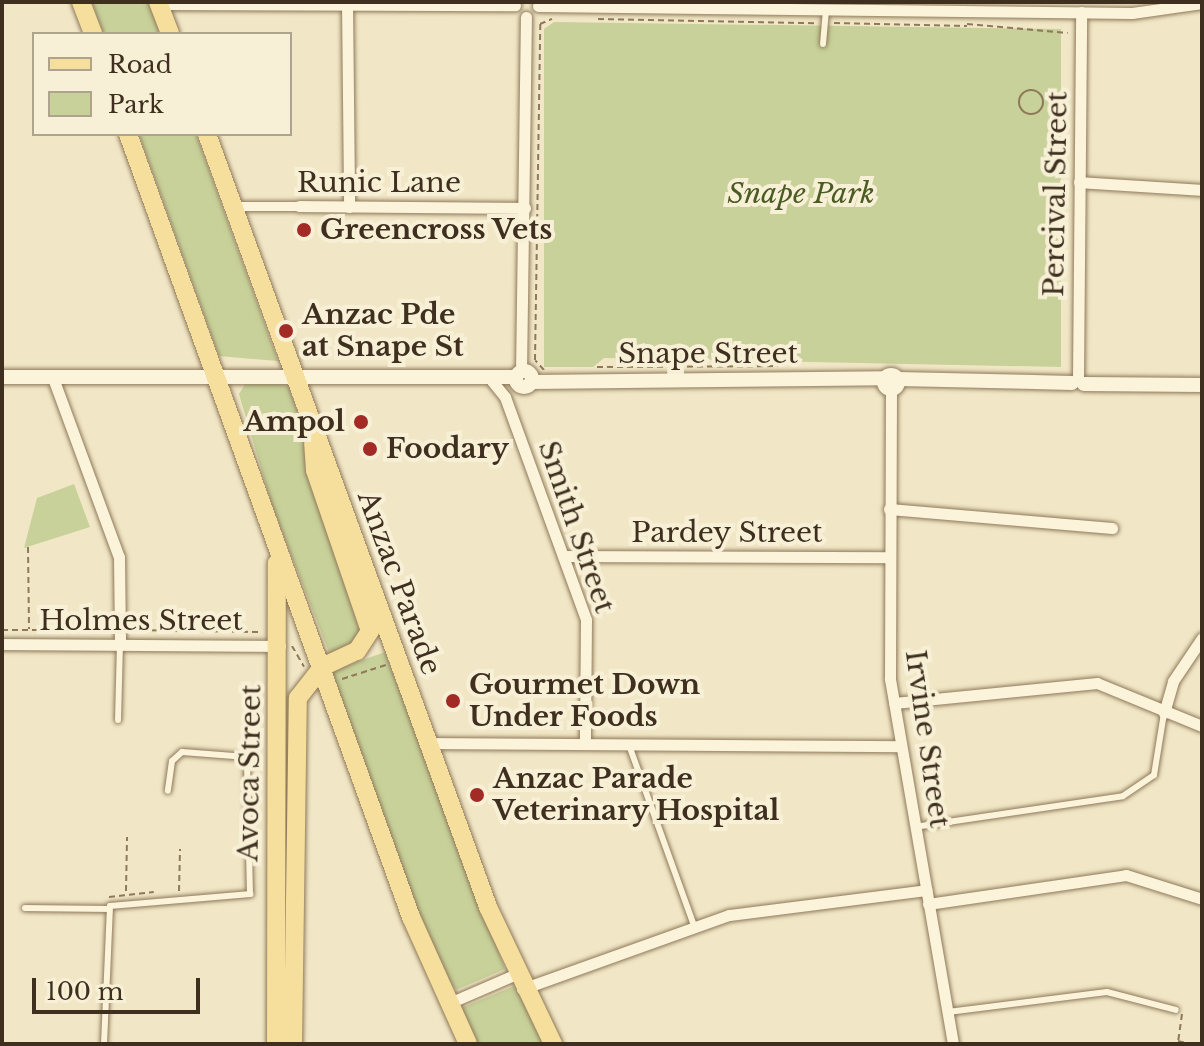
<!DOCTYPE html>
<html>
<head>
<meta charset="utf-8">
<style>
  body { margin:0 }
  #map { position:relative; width:1204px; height:1046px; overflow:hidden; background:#f1e7c6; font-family:"Libre Baskerville",serif }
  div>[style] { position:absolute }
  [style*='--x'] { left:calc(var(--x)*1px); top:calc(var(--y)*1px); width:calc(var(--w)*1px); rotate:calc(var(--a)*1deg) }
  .green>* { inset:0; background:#c7d199 }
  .path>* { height:2px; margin-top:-1px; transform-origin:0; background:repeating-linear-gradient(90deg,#8e795a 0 6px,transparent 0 10px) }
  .path>.ring { margin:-1px; padding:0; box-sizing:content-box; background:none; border:2px solid #8e795a; border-radius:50% }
  .roads { filter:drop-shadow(0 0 2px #8e795a) drop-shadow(0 0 2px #8e795a) }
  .service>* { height:6px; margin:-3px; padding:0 3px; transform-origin:3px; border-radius:3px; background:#fbf3da }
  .pedestrian>* { height:9px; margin:-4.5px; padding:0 4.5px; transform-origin:4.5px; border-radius:4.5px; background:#fbf3da }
  .minor>* { height:11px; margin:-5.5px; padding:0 5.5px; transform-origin:5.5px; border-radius:5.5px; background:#fbf3da }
  .tertiary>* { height:14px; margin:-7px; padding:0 7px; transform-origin:7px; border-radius:7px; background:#fbf3da }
  .tertiary>.ring { margin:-7px; padding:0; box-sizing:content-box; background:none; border:14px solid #fbf3da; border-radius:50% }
  .primary>* { height:18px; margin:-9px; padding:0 9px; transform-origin:9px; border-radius:9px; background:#f6df9c }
  .dots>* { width:22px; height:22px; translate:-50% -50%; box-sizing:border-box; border:4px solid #f8f0d6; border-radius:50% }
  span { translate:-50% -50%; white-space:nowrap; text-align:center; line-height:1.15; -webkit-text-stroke:8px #f8f0d6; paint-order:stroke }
  .street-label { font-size:28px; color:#3e2f1f }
  .park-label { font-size:28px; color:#4b5b24; font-style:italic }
  .poi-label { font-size:28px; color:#3e2f1f; font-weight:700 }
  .left { translate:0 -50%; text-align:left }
  .right { translate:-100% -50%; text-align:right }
  .frame { position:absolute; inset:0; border:4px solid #3e2f1f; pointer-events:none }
  .legend { position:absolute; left:32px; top:32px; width:260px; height:104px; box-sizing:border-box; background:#f8f0d6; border:2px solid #aea38d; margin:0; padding:10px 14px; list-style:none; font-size:24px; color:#3e2f1f }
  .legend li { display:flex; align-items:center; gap:16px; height:40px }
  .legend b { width:40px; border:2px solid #aea38d }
  .scale { position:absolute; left:32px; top:978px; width:168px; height:36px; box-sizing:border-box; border:4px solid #3e2f1f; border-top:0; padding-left:10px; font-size:24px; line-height:28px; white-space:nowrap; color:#3e2f1f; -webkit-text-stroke:6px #f8f0d6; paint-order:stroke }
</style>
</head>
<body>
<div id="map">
  <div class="green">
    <i style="clip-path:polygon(92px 2px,148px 2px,160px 34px,103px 34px)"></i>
    <i style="clip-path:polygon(554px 22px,1061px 29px,1061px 367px,604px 358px,593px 367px,544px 367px,544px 29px)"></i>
    <i style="clip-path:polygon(139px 134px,196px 134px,278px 361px,219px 356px)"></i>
    <i style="clip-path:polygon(247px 381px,280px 381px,289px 388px,303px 428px,305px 452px,364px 629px,352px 646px,330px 655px,272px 505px,239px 394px)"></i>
    <i style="clip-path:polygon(74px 484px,90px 527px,24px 548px,37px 498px)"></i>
    <i style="clip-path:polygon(385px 652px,505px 969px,456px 990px,436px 963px,332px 671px)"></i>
    <i style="clip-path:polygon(514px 986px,546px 1044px,477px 1044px,459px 1009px)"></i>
  </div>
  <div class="path">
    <i style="--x:598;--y:19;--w:218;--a:1.1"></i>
    <i style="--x:834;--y:23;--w:133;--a:1.3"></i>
    <i style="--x:967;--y:24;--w:101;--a:5.1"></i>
    <i class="ring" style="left:1019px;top:90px;width:22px;height:22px"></i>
    <i style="--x:597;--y:367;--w:181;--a:-0.3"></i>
    <i style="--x:544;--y:370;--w:13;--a:-132"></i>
    <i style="--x:535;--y:360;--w:336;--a:-89.1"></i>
    <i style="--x:540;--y:24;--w:13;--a:-23"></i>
    <i style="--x:28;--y:547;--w:82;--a:89.3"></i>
    <i style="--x:2;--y:630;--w:107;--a:0"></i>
    <i style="--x:132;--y:630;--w:129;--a:0.9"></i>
    <i style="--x:292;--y:646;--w:24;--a:60"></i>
    <i style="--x:342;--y:679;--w:46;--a:-17.7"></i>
    <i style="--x:126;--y:891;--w:54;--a:-88.9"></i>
    <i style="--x:179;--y:891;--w:42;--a:-88.6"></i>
    <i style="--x:109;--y:897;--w:45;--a:-6.3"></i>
    <i style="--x:1182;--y:1014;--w:27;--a:98"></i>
    <i style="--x:1178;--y:1041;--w:12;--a:14"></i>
  </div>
  <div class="roads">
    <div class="service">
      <i style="--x:823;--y:44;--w:35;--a:-85"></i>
      <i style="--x:118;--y:720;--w:75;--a:-88.5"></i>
      <i style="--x:629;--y:745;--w:192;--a:70.2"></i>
      <i style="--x:914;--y:827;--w:211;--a:-8.4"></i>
      <i style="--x:1123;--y:796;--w:37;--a:-34"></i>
      <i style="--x:1154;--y:775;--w:63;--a:-80.8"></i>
      <i style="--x:25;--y:908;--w:82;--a:0.7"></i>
      <i style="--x:948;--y:1012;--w:160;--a:-7.2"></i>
      <i style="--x:1107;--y:992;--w:71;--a:14.6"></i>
      <i style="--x:104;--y:1044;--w:138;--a:-87.5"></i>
      <i style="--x:110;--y:906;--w:141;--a:-4.9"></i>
      <i style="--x:250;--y:894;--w:137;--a:-91.3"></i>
      <i style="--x:247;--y:757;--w:65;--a:-175.6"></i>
      <i style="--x:182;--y:752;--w:13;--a:138"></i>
      <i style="--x:172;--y:761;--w:30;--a:98"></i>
    </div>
    <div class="pedestrian">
      <i style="--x:234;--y:206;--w:65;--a:0"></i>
    </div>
    <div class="minor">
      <i style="--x:347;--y:2;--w:205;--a:89.4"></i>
      <i style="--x:159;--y:4;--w:356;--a:0.2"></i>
      <i style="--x:538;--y:6;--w:594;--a:0.68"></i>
      <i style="--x:1132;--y:13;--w:71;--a:-8.1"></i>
      <i style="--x:1079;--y:182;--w:123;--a:3.7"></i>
      <i style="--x:299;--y:206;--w:226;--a:0.5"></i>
      <i style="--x:521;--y:372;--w:355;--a:-89.2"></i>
      <i style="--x:1078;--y:377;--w:365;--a:-89.5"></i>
      <i style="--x:53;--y:378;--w:191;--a:69.8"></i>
      <i style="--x:119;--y:557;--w:88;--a:89.3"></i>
      <i style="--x:492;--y:381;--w:21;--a:51"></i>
      <i style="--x:505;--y:397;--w:237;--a:70"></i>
      <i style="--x:586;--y:620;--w:124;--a:90.5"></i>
      <i style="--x:891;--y:390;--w:289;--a:90.2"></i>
      <i style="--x:890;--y:679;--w:370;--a:80.2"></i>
      <i style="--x:889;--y:509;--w:224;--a:4.9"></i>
      <i style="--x:565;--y:556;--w:325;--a:0.2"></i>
      <i style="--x:2;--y:644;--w:278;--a:0.4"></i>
      <i style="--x:894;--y:703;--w:204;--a:-5.6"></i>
      <i style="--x:1097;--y:683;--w:113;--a:22.3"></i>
      <i style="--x:1164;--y:713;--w:33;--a:-74"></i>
      <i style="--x:1173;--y:681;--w:52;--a:-56"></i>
      <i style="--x:428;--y:743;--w:473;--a:0.4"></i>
      <i style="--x:928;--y:904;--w:200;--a:-8.3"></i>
      <i style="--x:1126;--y:875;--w:80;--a:17.5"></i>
      <i style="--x:522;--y:989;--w:220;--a:-19.7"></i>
      <i style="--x:729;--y:915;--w:199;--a:-7.2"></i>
      <i style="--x:447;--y:1004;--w:73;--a:-23.4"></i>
    </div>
    <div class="tertiary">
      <i class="ring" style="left:516px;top:371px;width:2px;height:2px"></i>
      <i class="ring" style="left:884px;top:375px;width:0;height:0"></i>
      <i style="--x:2;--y:377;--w:514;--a:0"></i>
      <i style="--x:898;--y:379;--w:174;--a:1.3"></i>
      <i style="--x:531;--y:382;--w:354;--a:-0.6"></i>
      <i style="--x:1084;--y:384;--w:118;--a:0.5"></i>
    </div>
    <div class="primary">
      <i style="--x:81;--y:2;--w:34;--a:69"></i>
      <i style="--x:158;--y:2;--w:34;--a:69"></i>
      <i style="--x:128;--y:134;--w:833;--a:70.13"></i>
      <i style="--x:411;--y:917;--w:139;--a:65.8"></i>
      <i style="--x:207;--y:134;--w:822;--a:70.02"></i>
      <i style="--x:488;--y:907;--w:152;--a:64.6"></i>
      <i style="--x:276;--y:1044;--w:481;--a:-89.9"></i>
      <i style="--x:293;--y:1044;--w:346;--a:-89.2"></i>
      <i style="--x:298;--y:698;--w:39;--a:-52"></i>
      <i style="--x:322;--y:667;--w:38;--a:-25"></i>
      <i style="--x:357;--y:651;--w:24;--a:-57"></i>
      <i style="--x:370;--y:631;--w:170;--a:-108.9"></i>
      <i style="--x:315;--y:470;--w:27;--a:-94"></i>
    </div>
  </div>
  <div class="dots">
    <i style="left:304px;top:230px;background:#a22b26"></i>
    <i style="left:286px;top:331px;background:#a22b26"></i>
    <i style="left:361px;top:422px;background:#a22b26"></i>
    <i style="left:370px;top:449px;background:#a22b26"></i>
    <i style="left:453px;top:701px;background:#a22b26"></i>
    <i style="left:477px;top:795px;background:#a22b26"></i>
  </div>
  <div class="street-label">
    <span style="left:379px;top:183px">Runic Lane</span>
    <span style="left:1056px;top:194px;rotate:-89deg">Percival Street</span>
    <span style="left:708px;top:354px">Snape Street</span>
    <span style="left:576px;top:527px;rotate:71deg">Smith Street</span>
    <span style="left:727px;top:533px">Pardey Street</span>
    <span style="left:399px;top:583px;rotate:70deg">Anzac Parade</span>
    <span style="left:141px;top:621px">Holmes Street</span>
    <span style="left:927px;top:739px;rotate:82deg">Irvine Street</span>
    <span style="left:250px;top:773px;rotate:-89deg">Avoca Street</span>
  </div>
  <div class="park-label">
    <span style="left:801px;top:194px">Snape Park</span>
  </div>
  <div class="poi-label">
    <span class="left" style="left:320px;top:230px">Greencross Vets</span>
    <span class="left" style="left:302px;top:331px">Anzac Pde<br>at Snape St</span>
    <span class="right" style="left:345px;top:422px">Ampol</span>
    <span class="left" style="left:386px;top:449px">Foodary</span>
    <span class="left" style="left:469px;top:701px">Gourmet Down<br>Under Foods</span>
    <span class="left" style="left:493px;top:795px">Anzac Parade<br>Veterinary Hospital</span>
  </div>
  <div class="frame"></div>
  <ul class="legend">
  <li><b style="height:10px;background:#f6df9c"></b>Road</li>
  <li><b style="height:22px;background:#c7d199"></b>Park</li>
  </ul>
  <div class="scale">100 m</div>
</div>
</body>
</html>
